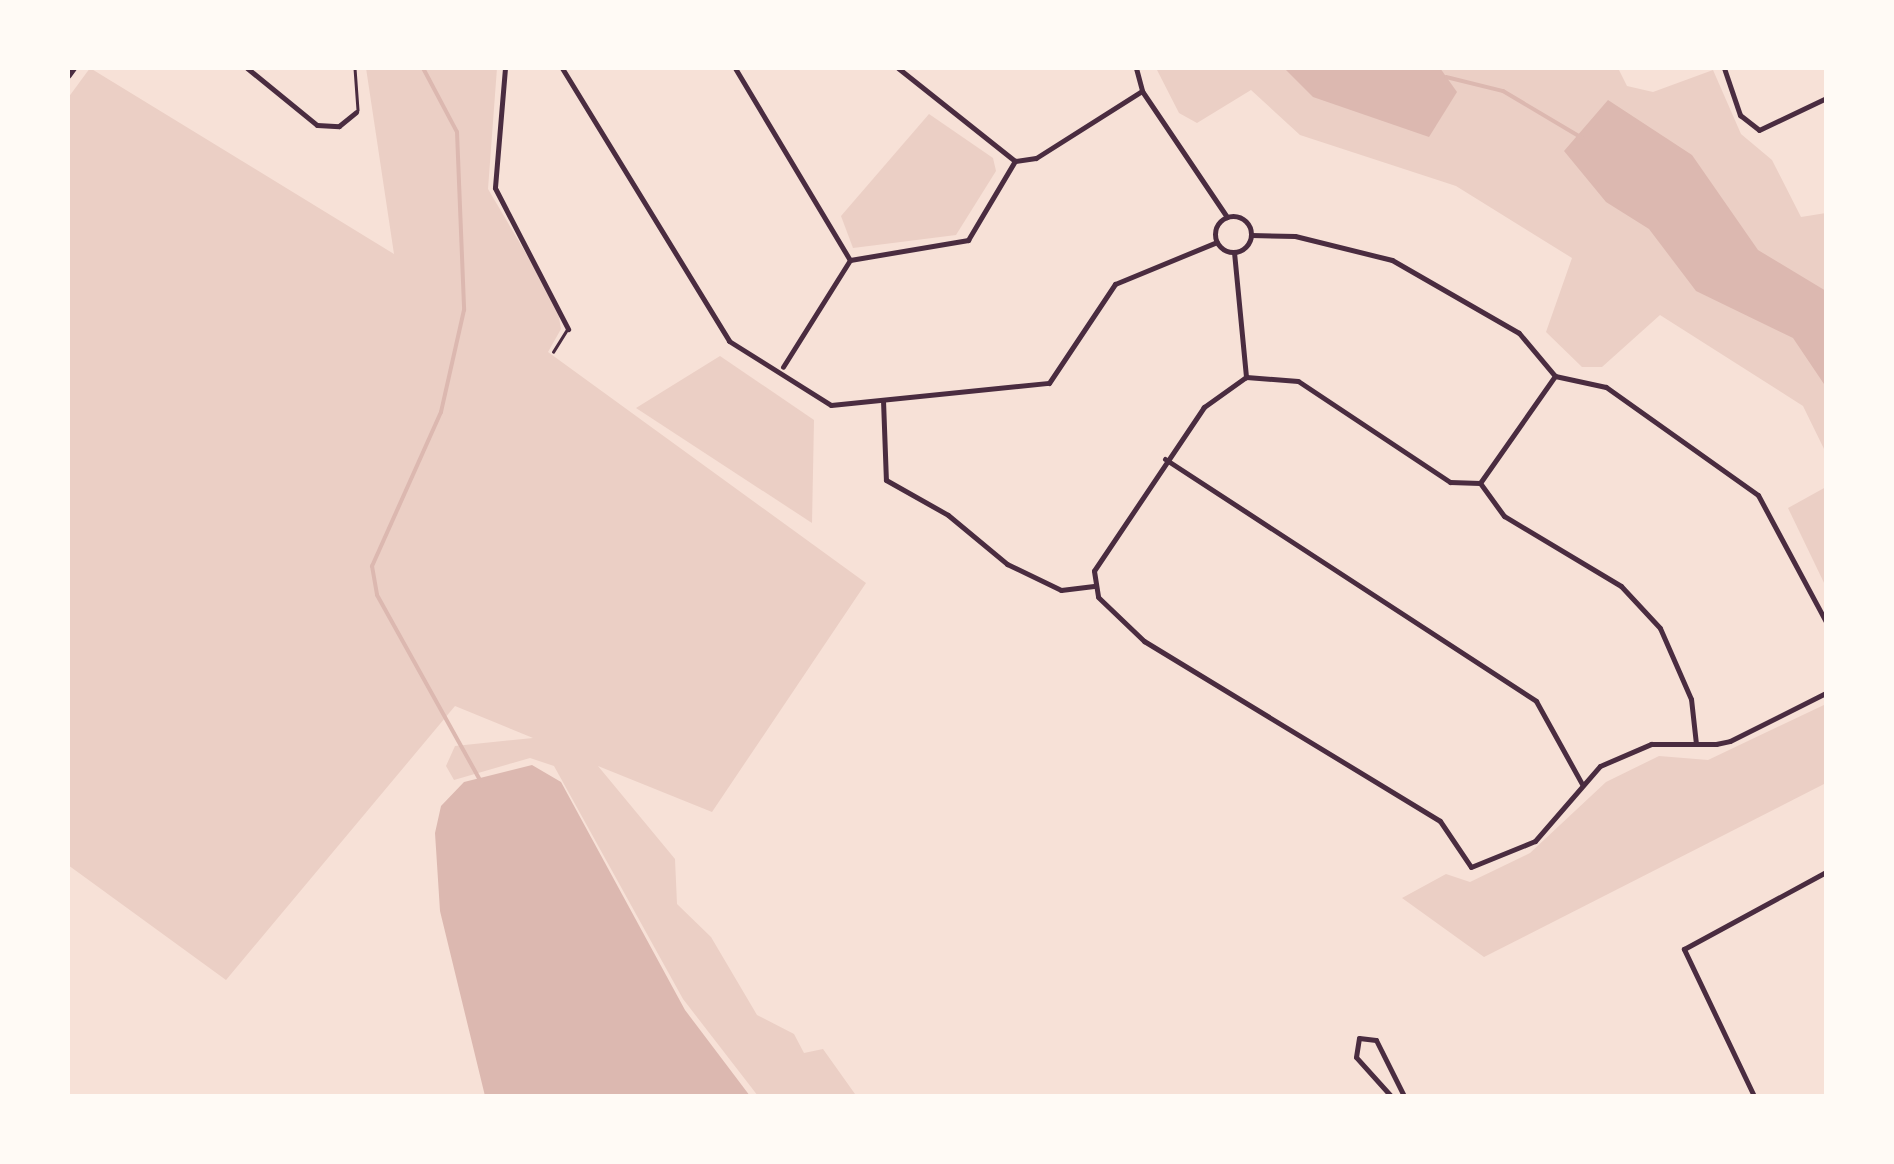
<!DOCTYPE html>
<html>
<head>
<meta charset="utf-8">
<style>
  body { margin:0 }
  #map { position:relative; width:1894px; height:1164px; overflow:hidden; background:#f7e1d7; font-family:"Roboto Condensed",sans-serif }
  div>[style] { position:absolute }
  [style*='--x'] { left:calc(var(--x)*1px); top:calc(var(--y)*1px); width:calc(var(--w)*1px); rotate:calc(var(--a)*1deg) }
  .green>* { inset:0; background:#ebcfc5 }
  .water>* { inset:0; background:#dcb8b0 }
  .stream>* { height:4px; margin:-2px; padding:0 2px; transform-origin:2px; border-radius:2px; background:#dcb8b0 }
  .service>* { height:2.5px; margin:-1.25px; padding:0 1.25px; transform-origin:1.25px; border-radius:1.25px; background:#4a2c40 }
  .minor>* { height:5px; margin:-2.5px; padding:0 2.5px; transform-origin:2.5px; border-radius:2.5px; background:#4a2c40 }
  .minor>.ring { margin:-2.5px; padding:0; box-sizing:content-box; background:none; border:5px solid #4a2c40; border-radius:50% }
  .secondary>* { height:8px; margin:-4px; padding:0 4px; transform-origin:4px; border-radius:4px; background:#4a2c40 }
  span { translate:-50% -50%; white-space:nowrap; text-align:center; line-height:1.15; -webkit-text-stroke:8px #fffaf5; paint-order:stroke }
  .frame { position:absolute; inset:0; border:70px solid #fffaf5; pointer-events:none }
</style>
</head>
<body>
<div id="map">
  <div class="green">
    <i style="clip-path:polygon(90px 68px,394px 254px,366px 68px,497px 68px,488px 189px,557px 306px,561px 329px,548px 352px,866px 583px,712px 812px,598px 766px,675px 859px,677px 904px,711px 937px,757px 1015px,794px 1034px,804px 1053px,823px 1049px,855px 1094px,883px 1096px,758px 1096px,683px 999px,554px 766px,530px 758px,454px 780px,446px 766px,455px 746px,533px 738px,455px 706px,226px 980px,68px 865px,68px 98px)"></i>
    <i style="clip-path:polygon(1156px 68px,1618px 68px,1627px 86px,1653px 92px,1713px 70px,1741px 134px,1772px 160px,1801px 217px,1826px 213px,1826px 453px,1803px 406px,1660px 315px,1602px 367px,1582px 367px,1546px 332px,1572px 258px,1456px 186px,1300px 135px,1251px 90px,1197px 123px,1179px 113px)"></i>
    <i style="clip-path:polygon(929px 114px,993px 158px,996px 171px,956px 235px,853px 248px,841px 216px)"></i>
    <i style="clip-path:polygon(720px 356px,814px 420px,812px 523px,636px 408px)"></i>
    <i style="clip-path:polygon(1826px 487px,1826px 587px,1788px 508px)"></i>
    <i style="clip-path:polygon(1826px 704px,1826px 783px,1484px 957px,1402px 898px,1446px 874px,1470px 882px,1530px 853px,1606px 782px,1659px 756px,1708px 760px)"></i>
  </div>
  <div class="water">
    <i style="clip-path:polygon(1284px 68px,1440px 68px,1457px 92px,1429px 137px,1313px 97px)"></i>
    <i style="clip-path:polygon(1608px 100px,1692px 155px,1758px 250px,1826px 291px,1826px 387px,1793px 338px,1696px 291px,1649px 229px,1606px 202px,1564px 151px)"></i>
    <i style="clip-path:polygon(532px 765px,561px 782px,685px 1010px,750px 1096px,485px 1096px,440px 911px,435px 833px,441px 806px,464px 782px)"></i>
  </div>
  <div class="stream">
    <i style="--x:423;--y:68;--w:72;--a:62"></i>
    <i style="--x:457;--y:132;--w:178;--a:87.7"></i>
    <i style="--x:464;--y:310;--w:105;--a:102.7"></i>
    <i style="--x:441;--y:412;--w:169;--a:114.1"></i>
    <i style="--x:372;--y:566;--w:29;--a:80"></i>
    <i style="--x:377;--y:595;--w:210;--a:60.9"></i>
    <i style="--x:1446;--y:77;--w:59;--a:13.8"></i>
    <i style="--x:1503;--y:91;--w:92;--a:30.7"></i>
  </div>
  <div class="service">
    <i style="--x:355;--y:68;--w:42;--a:85.9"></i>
    <i style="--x:553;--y:352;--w:26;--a:-58"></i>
  </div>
  <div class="minor">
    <i style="--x:247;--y:68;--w:90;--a:39.2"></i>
    <i style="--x:317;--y:125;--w:22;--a:3"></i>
    <i style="--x:339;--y:126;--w:22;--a:-39"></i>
    <i style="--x:505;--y:68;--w:120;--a:94.8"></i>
    <i style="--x:495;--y:188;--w:159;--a:62.6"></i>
    <i style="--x:562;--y:68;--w:320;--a:58.5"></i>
    <i style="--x:729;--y:341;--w:120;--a:32.1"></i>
    <i style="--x:831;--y:405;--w:219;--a:-5.8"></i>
    <i style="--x:1049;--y:383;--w:119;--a:-56.3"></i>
    <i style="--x:1115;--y:284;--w:110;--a:-22.4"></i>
    <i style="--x:735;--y:68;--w:224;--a:59.1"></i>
    <i style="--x:850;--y:260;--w:126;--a:122.1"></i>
    <i style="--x:898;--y:68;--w:149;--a:38.5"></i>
    <i style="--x:1015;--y:161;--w:21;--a:-8"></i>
    <i style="--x:1036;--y:158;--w:125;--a:-32.3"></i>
    <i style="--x:1136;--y:68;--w:24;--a:75"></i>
    <i style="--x:1142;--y:91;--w:152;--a:56"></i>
    <i style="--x:1724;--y:68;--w:50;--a:71.2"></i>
    <i style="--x:1740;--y:115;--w:24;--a:38"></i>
    <i style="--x:1759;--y:130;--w:74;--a:-25.5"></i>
    <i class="ring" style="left:1215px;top:216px;width:31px;height:31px"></i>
    <i style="--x:1251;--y:235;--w:44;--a:1.3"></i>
    <i style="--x:1295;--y:236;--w:100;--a:13.9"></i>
    <i style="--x:1392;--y:260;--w:146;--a:29.9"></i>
    <i style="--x:1519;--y:333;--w:56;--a:50.1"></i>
    <i style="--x:1555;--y:376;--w:52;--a:12.2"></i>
    <i style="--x:1606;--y:387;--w:186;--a:35.4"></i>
    <i style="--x:1758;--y:495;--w:144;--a:61.8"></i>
    <i style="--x:1234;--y:252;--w:126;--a:84.5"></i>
    <i style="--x:850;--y:260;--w:120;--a:-9.6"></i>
    <i style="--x:968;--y:240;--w:92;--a:-59.3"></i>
    <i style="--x:883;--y:400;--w:80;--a:87.9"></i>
    <i style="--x:886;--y:480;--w:71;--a:29.4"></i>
    <i style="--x:948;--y:515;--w:77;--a:39.7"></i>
    <i style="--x:1007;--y:564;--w:60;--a:25.7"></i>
    <i style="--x:1061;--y:590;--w:33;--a:-7"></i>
    <i style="--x:1165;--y:459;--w:443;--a:33.1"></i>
    <i style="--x:1536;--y:701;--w:95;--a:61"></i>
    <i style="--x:1480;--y:483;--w:131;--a:-55"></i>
    <i style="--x:1696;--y:744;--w:45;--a:-96.3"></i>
    <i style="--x:1691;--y:699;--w:77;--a:-113.6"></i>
    <i style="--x:1660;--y:628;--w:57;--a:-132.9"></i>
    <i style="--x:1621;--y:586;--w:136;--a:-149.1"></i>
    <i style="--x:1504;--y:516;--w:41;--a:-126"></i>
    <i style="--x:1480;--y:483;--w:30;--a:-178"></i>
    <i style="--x:1450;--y:482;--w:182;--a:-146.4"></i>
    <i style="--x:1298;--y:381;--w:52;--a:-175.6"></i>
    <i style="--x:1246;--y:377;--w:52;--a:144.5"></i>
    <i style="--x:1204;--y:407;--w:197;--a:123.9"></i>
    <i style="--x:1094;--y:571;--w:26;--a:81"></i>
    <i style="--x:1098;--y:597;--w:64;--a:43.7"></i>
    <i style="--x:1144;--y:641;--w:346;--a:31.3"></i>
    <i style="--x:1440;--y:821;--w:55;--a:56"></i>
    <i style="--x:1471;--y:867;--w:69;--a:-22.1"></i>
    <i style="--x:1535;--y:841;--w:99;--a:-49.1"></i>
    <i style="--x:1600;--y:766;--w:56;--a:-23.3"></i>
    <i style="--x:1651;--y:744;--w:65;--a:0"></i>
    <i style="--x:1716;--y:744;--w:14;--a:-12"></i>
    <i style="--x:1730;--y:741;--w:107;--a:-26.6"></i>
    <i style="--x:1391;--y:1096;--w:52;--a:-131.9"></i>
    <i style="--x:1356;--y:1057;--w:19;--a:-81"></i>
    <i style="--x:1359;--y:1038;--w:17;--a:7"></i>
    <i style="--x:1376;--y:1040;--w:63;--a:63.4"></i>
    <i style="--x:1754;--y:1096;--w:163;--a:-115.5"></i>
    <i style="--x:1684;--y:949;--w:162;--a:-28.5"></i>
  </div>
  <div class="secondary">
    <i style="--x:68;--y:75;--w:9;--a:-54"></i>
  </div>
  <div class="frame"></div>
</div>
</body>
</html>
